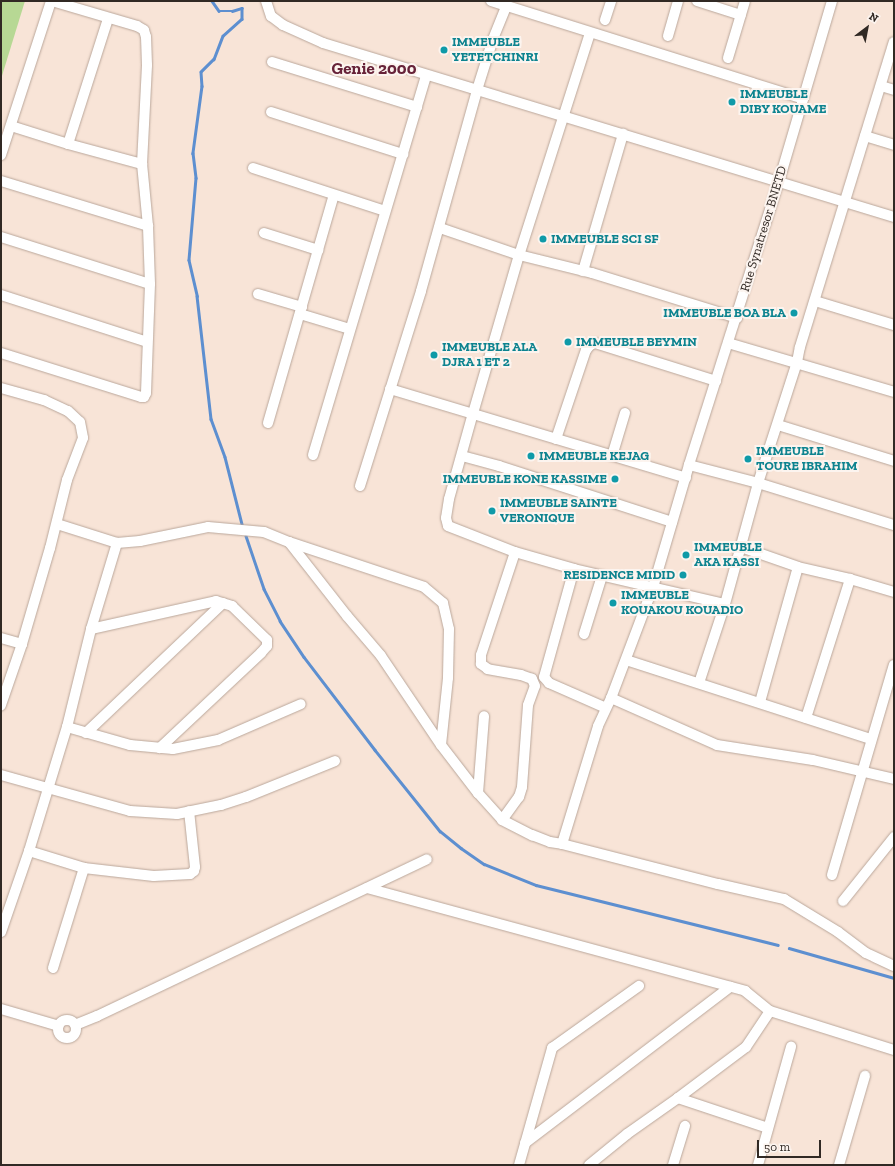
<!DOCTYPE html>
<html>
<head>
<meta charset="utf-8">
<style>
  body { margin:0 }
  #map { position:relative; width:895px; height:1166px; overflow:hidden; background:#f8e4d7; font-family:"Zilla Slab",serif }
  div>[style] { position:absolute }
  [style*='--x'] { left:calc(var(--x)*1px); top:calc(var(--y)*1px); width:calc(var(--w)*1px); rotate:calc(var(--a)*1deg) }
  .green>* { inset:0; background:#b7d894 }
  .stream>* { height:2.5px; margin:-1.25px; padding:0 1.25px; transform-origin:1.25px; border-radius:1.25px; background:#5d8fd0 }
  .roads { filter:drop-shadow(0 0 1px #baa79b) drop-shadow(0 0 1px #baa79b) }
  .minor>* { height:10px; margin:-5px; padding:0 5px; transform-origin:5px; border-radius:5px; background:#fff }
  .minor>.ring { margin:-5px; padding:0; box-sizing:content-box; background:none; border:10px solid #fff; border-radius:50% }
  .dots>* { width:11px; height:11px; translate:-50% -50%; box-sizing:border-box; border:2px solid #fcf4ef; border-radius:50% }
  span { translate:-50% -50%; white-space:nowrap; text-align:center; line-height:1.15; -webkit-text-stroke:4px #fcf4ef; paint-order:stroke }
  .culture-label { font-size:13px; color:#0d838f; font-weight:700 }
  .left { translate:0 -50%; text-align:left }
  .right { translate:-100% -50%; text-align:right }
  .street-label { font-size:13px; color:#312924 }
  .district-label { font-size:17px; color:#672339; font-weight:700 }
  .frame { position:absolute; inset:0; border:2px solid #312924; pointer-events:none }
  .north { position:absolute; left:847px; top:8px; width:40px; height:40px; -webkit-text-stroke:3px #fcf4ef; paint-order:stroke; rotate:32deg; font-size:11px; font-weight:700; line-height:16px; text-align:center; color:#312924 }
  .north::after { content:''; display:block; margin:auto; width:14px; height:18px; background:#312924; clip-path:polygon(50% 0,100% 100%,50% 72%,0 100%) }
  .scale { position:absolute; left:757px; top:1140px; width:64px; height:18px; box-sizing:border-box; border:2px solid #312924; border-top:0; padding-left:5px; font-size:12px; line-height:14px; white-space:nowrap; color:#312924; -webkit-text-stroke:3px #fcf4ef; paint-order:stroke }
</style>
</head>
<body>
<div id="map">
  <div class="green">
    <i style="clip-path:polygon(1px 1px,25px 1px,1px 79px)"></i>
  </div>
  <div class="stream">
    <i style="--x:212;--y:1;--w:12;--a:55"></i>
    <i style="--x:219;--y:11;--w:13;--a:0"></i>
    <i style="--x:232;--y:11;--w:10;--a:-17"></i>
    <i style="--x:242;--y:8;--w:11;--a:90"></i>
    <i style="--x:242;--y:19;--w:25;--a:138"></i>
    <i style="--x:223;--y:36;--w:25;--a:111"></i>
    <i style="--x:214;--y:59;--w:18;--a:135"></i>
    <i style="--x:201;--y:72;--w:14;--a:86"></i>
    <i style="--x:202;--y:86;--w:68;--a:97.7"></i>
    <i style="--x:193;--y:153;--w:25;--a:83"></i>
    <i style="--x:196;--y:178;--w:82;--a:94.9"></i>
    <i style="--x:189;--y:260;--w:37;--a:77"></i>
    <i style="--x:197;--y:296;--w:124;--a:83.5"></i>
    <i style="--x:211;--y:419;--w:40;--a:69.8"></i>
    <i style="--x:225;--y:457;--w:69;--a:75.8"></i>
    <i style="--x:246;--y:536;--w:56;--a:71.2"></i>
    <i style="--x:264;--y:589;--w:36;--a:63"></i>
    <i style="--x:280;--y:621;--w:43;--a:56.3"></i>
    <i style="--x:304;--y:657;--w:117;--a:52.6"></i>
    <i style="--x:375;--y:750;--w:104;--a:51.3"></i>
    <i style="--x:440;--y:831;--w:27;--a:39"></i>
    <i style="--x:461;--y:848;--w:28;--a:35"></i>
    <i style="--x:484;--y:864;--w:56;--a:22"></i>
    <i style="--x:536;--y:885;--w:249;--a:13.9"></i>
    <i style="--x:789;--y:948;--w:109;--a:15.9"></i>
  </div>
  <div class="roads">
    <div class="minor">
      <i style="--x:266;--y:1;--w:16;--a:72"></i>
      <i style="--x:271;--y:16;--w:15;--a:37"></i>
      <i style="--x:283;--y:25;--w:44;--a:24.2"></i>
      <i style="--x:323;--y:43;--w:597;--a:16.95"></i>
      <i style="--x:491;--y:1;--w:327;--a:17.4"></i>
      <i style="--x:697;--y:1;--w:46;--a:17.7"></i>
      <i style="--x:832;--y:1;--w:188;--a:106.4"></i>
      <i style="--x:779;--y:181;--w:298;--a:107.6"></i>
      <i style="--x:689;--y:465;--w:127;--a:106.4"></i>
      <i style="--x:653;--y:587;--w:119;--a:110.7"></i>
      <i style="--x:611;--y:698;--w:116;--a:23.9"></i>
      <i style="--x:717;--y:745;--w:97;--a:8.9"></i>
      <i style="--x:813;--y:760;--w:83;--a:13.2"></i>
      <i style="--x:605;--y:20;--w:20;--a:-72"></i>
      <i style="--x:590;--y:33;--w:233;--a:107.7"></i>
      <i style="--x:519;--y:255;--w:165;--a:106.2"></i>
      <i style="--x:473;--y:413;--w:89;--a:105.6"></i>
      <i style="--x:449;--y:499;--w:19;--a:99"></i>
      <i style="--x:446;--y:518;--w:8;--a:76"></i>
      <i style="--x:448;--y:526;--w:72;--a:21.2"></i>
      <i style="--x:515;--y:552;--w:61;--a:16.1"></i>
      <i style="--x:574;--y:569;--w:155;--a:13.1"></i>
      <i style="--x:668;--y:36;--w:36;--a:-74"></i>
      <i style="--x:728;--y:58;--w:59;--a:-73.4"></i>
      <i style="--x:272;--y:62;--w:152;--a:17.2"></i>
      <i style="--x:881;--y:86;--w:14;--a:17"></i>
      <i style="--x:271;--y:112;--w:139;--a:17.7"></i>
      <i style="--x:11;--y:126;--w:60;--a:17.5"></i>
      <i style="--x:68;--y:144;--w:77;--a:15.1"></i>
      <i style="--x:865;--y:136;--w:30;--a:17"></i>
      <i style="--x:68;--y:144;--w:131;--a:-72.3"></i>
      <i style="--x:1;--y:155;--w:162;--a:-72"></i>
      <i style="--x:253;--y:168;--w:139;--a:18"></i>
      <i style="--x:1;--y:181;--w:154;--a:17"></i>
      <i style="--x:440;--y:228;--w:83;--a:18.9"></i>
      <i style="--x:519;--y:255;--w:75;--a:13.9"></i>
      <i style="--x:592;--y:273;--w:152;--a:17.2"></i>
      <i style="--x:264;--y:233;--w:57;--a:17.5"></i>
      <i style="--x:1;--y:237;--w:156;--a:17.5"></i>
      <i style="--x:583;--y:271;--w:143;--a:-73.7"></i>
      <i style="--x:258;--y:294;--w:46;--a:16.5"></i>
      <i style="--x:1;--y:295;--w:153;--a:17.8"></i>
      <i style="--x:815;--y:301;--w:83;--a:16.9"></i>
      <i style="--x:300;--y:314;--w:52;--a:16.7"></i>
      <i style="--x:728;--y:343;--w:173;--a:16.4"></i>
      <i style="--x:1;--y:353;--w:147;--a:17.4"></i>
      <i style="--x:141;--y:397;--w:3;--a:0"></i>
      <i style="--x:144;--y:397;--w:4;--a:-63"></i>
      <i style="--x:146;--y:393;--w:109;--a:-87.9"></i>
      <i style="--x:150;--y:284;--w:58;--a:-92"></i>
      <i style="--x:148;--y:226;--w:62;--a:-95.5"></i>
      <i style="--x:142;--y:164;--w:99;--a:-87.1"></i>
      <i style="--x:147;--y:65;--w:28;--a:-92"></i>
      <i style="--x:146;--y:37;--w:7;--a:-106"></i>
      <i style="--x:144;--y:30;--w:8;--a:-150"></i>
      <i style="--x:137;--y:26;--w:89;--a:-163.6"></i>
      <i style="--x:1;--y:388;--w:45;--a:15.6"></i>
      <i style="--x:44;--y:400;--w:26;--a:25"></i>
      <i style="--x:68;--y:411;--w:16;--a:43"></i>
      <i style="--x:80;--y:422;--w:16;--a:79"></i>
      <i style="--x:83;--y:438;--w:45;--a:110.9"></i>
      <i style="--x:67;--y:480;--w:70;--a:104"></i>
      <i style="--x:50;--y:548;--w:100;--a:106.3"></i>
      <i style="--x:22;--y:644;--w:65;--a:109"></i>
      <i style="--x:390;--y:389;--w:309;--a:16.7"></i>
      <i style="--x:268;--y:423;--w:237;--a:-73.9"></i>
      <i style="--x:778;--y:425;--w:121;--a:17.2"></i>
      <i style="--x:556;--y:439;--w:94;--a:-71.4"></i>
      <i style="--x:586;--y:350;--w:6;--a:-51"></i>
      <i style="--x:590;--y:345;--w:5;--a:-22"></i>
      <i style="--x:595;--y:343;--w:127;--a:17.4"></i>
      <i style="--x:313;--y:455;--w:396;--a:-73.4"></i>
      <i style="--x:462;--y:456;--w:38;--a:15"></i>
      <i style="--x:499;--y:466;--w:182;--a:17.9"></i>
      <i style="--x:612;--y:456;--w:45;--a:-73.2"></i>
      <i style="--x:689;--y:465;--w:71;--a:14.6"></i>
      <i style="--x:758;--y:483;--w:142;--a:17.2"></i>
      <i style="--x:360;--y:486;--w:204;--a:-72.6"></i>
      <i style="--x:421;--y:291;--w:209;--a:-74.4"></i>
      <i style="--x:477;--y:90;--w:53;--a:-72.6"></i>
      <i style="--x:493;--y:39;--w:35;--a:-68"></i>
      <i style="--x:57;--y:524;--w:63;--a:17.6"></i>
      <i style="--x:117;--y:543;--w:23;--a:-5"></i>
      <i style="--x:140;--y:541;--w:69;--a:-11.6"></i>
      <i style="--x:208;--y:527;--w:56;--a:5.1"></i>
      <i style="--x:264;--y:532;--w:27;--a:22"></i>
      <i style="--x:289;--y:542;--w:94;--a:51.9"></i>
      <i style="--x:347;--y:616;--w:52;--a:49.6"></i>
      <i style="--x:381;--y:656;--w:107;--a:56"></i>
      <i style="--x:441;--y:745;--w:61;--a:52.4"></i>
      <i style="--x:478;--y:793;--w:36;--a:48"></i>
      <i style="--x:502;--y:820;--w:34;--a:27"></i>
      <i style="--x:532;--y:835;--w:19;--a:21"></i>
      <i style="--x:550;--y:842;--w:12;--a:9"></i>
      <i style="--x:562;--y:844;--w:123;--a:-73"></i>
      <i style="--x:598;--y:726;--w:31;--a:-65"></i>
      <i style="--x:289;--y:542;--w:142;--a:18.4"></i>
      <i style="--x:424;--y:587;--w:25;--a:40"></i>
      <i style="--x:443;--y:603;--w:27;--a:77"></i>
      <i style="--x:449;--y:629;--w:49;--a:91.2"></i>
      <i style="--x:448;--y:678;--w:67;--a:96"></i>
      <i style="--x:741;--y:547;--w:60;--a:19.3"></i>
      <i style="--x:798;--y:567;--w:53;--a:13"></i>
      <i style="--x:850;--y:579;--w:46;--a:16.5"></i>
      <i style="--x:574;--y:569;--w:112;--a:105.5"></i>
      <i style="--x:544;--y:677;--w:8;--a:50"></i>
      <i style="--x:549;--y:683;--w:62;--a:23.7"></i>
      <i style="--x:91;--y:629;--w:128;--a:-12.6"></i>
      <i style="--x:216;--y:601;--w:17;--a:17"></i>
      <i style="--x:232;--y:606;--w:49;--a:44.2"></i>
      <i style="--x:267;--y:640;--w:6;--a:90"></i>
      <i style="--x:267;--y:646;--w:9;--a:131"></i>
      <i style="--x:261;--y:653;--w:139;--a:136.8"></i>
      <i style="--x:584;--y:634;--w:61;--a:-72.8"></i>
      <i style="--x:1;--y:638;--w:22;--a:16"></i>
      <i style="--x:626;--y:660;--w:257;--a:17.9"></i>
      <i style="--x:699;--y:683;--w:83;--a:-71.8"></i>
      <i style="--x:725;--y:604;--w:125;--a:-74.7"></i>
      <i style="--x:758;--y:483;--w:127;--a:-72.1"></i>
      <i style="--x:797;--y:362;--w:15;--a:-79"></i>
      <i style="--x:800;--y:347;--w:319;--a:-72.9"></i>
      <i style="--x:760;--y:702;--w:140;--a:-74.3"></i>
      <i style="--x:806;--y:718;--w:146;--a:-72.4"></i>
      <i style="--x:67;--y:727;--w:66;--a:15.9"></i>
      <i style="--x:130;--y:745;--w:43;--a:5.3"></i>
      <i style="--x:173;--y:749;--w:46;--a:-11.3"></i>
      <i style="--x:218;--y:740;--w:90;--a:-23.4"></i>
      <i style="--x:86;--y:733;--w:189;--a:-43.5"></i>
      <i style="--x:1;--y:775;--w:134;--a:15.6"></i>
      <i style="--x:130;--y:811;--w:47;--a:3.7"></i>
      <i style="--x:177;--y:814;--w:45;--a:-11.6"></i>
      <i style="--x:221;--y:805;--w:26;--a:-18"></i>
      <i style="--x:246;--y:797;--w:96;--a:-22"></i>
      <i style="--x:478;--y:793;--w:77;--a:-85.5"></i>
      <i style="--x:502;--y:820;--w:29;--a:-54"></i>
      <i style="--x:519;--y:797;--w:10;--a:-73"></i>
      <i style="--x:522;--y:787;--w:82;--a:-85.8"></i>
      <i style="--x:528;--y:705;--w:20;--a:-70"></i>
      <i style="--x:535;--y:686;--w:8;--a:-113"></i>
      <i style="--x:532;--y:679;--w:12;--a:-160"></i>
      <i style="--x:521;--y:675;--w:34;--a:-170"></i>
      <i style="--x:488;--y:669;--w:9;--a:-144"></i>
      <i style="--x:481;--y:664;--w:9;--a:-90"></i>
      <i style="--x:481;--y:655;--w:108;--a:-71.7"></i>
      <i style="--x:562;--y:844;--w:161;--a:14.4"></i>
      <i style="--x:718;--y:884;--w:68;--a:12.8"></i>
      <i style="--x:784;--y:899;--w:63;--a:31.4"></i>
      <i style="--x:838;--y:932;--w:35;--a:37"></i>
      <i style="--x:866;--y:953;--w:31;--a:25"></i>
      <i style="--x:29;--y:851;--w:58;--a:17.2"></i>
      <i style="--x:84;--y:868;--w:70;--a:6.5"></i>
      <i style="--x:154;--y:876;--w:36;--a:-3"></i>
      <i style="--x:190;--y:874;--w:5;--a:-37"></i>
      <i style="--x:194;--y:871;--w:4;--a:-76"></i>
      <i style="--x:195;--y:867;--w:56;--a:-96.1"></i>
      <i style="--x:832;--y:875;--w:219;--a:-73.6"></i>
      <i style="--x:367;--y:888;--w:392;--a:15.2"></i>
      <i style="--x:745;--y:991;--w:32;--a:39"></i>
      <i style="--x:770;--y:1011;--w:130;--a:17.5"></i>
      <i style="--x:843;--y:901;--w:82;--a:-51.4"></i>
      <i style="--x:1;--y:932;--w:86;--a:-70.9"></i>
      <i style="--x:29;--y:851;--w:130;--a:-73"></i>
      <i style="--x:67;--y:727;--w:101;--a:-76.2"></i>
      <i style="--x:91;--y:629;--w:90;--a:-73.2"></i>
      <i style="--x:53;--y:968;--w:105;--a:-72.8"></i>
      <i style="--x:1;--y:1009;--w:60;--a:16.3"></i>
      <i class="ring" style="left:58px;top:1020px;width:8px;height:8px"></i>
      <i style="--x:75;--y:1025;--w:24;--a:-22"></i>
      <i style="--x:97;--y:1016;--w:365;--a:-25.4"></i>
      <i style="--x:768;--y:1128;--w:95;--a:-161.6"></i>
      <i style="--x:678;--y:1098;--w:85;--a:-36.9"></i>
      <i style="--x:746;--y:1047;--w:43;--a:-56.3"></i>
      <i style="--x:525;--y:1143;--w:258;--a:-37.3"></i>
      <i style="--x:519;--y:1165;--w:122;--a:-74.2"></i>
      <i style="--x:552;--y:1048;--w:107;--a:-35.5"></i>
      <i style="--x:589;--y:1165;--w:49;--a:-39.2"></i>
      <i style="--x:627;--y:1134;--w:62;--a:-35.2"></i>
      <i style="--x:673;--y:1165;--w:41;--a:-72.9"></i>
      <i style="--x:758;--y:1165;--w:123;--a:-74.4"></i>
      <i style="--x:839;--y:1165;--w:93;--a:-73.7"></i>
    </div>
  </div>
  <div class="dots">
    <i style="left:444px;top:50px;background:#0f9aa8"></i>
    <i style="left:732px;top:102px;background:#0f9aa8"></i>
    <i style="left:543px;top:239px;background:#0f9aa8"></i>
    <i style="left:794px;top:313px;background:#0f9aa8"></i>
    <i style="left:568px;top:342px;background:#0f9aa8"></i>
    <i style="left:434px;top:355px;background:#0f9aa8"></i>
    <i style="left:531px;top:456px;background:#0f9aa8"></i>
    <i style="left:748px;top:459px;background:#0f9aa8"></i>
    <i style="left:615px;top:479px;background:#0f9aa8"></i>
    <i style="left:492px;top:511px;background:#0f9aa8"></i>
    <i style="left:686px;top:555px;background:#0f9aa8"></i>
    <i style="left:683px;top:575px;background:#0f9aa8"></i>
    <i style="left:613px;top:603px;background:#0f9aa8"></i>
  </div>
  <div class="culture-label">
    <span class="left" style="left:452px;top:50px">IMMEUBLE<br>YETETCHINRI</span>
    <span class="left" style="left:740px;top:102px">IMMEUBLE<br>DIBY KOUAME</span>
    <span class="left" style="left:551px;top:239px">IMMEUBLE SCI SF</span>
    <span class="right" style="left:786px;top:313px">IMMEUBLE BOA BLA</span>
    <span class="left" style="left:576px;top:342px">IMMEUBLE BEYMIN</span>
    <span class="left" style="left:442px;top:355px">IMMEUBLE ALA<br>DJRA 1 ET 2</span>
    <span class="left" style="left:756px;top:459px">IMMEUBLE<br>TOURE IBRAHIM</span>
    <span class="left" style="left:539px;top:456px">IMMEUBLE KEJAG</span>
    <span class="right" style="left:607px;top:479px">IMMEUBLE KONE KASSIME</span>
    <span class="left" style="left:500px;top:511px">IMMEUBLE SAINTE<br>VERONIQUE</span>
    <span class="left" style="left:694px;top:555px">IMMEUBLE<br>AKA KASSI</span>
    <span class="right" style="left:675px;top:575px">RESIDENCE MIDID</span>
    <span class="left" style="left:621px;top:603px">IMMEUBLE<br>KOUAKOU KOUADIO</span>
  </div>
  <div class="street-label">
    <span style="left:764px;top:229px;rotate:-73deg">Rue Synatresor BNETD</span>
  </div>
  <div class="district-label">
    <span style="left:374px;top:69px">Genie 2000</span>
  </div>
  <div class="frame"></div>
  <div class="north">N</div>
  <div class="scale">50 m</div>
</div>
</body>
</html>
